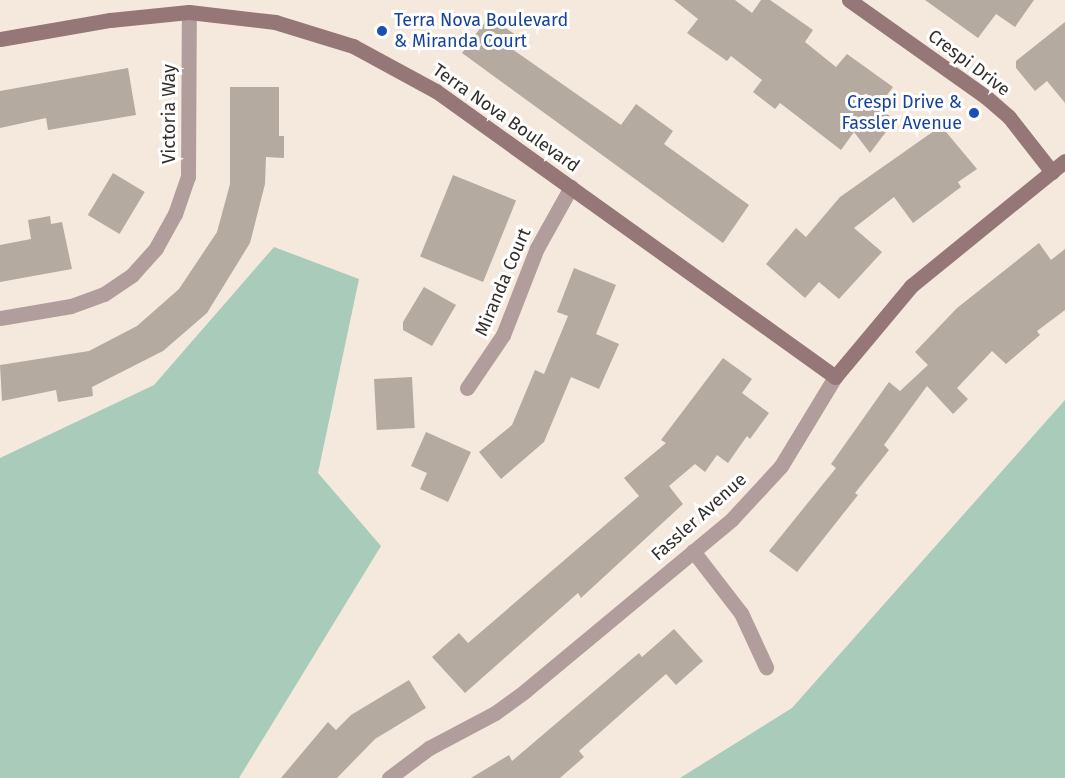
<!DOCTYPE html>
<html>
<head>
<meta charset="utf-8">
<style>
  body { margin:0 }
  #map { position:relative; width:1065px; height:778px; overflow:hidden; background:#f5e9de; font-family:"Fira Sans",sans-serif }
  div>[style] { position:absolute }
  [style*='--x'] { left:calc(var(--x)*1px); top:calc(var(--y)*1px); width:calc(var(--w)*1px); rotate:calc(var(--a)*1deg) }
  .green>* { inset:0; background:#a8cbba }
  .building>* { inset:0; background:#b5aa9f; transform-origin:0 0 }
  .street>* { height:15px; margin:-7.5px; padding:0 7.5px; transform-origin:7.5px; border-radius:7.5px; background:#b29d9d }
  .secondary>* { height:15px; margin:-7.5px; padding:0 7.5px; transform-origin:7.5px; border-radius:7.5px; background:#967778 }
  .dots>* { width:16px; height:16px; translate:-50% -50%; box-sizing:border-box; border:3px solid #fff; border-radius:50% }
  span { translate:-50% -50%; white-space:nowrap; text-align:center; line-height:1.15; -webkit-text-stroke:6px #fff; paint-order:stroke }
  .transit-label { font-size:18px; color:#164399 }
  .left { translate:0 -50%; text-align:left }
  .right { translate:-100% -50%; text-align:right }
  .street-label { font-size:18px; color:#332e2a }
</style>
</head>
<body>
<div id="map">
  <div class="green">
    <i style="clip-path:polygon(274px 247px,359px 279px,318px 473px,381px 546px,239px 778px,0 778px,0 458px,154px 385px)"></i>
    <i style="clip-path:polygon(1065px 400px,1065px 778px,680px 778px,792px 708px)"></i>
  </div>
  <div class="building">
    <i style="clip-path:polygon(674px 0,735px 0,752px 13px,761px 0,770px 0,813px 30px,805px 42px,836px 67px,847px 54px,893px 87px,878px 107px,895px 120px,870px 153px,854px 132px,841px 150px,780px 103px,775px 109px,753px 92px,762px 80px,731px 56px,727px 61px,687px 33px,698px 19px)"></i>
    <i style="clip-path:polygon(925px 0,1034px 0,1015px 27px,996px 14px,978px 38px)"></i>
    <i style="clip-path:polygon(489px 16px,520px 38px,512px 49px,621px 125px,636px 104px,673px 131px,664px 144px,749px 205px,723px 243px,462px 53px)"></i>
    <i style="clip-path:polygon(1065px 22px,1065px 103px,1047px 81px,1035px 91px,1016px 68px,1016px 61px)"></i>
    <i style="clip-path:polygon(128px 68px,136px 115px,48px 130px,46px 118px,0 128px,0 91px)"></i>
    <i style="clip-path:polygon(230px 87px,279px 87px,279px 136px,284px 136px,284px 158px,266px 157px,265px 184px,250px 243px,207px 313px,163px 351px,92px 387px,93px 396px,58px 402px,56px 390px,2px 401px,0 365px,89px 351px,137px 326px,179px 289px,217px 232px,230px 184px)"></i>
    <i style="clip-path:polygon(941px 126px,977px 169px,958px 182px,961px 187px,913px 223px,894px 197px,854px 228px,882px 252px,839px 299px,819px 282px,805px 298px,766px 264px,796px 228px,806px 237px,840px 197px)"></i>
    <i style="left:113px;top:173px;width:37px;height:49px;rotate:31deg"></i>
    <i style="left:453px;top:175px;width:68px;height:88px;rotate:22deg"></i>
    <i style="clip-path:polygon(50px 216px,51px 224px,62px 222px,72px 269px,0 282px,0 245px,31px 239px,28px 220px)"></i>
    <i style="clip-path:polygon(1039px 243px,1051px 260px,1065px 249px,1065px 310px,1037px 331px,1040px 335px,1006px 364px,992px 351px,957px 388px,968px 399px,953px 414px,927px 386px,884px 445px,889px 450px,855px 493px,858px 495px,797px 572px,769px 551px,836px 468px,831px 464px,889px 382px,900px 391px,928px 365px,915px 352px,957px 308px)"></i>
    <i style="clip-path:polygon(574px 268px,616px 285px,596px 334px,619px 344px,599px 389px,571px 377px,544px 442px,501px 479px,479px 452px,512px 425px,535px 370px,544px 374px,568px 316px,557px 312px)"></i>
    <i style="clip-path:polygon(424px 287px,456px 305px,432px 346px,403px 330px,403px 322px)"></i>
    <i style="clip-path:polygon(723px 358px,752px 379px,742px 393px,769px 413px,750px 439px,747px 436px,728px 463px,717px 455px,705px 472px,695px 464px,669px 486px,683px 504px,581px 598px,578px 593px,465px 693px,432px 657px,459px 633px,468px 643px,639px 496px,624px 478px,666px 443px,661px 440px)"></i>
    <i style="left:412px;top:377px;width:51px;height:38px;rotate:87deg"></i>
    <i style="clip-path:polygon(426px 432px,471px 452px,448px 502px,420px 489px,427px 473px,411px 466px)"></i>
    <i style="clip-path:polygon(674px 629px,703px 661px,676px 685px,666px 674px,579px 751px,584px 757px,560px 778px,471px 778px,509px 755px,512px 761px,639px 653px,642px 657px)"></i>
    <i style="clip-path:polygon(409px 680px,426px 708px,375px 739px,337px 778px,281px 778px,328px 722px,336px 730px,351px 715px)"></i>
  </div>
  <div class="street">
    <i style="--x:0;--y:318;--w:72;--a:-9.6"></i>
    <i style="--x:71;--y:306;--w:35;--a:-20"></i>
    <i style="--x:104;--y:294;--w:34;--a:-34"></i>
    <i style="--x:132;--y:275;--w:36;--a:-48"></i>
    <i style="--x:156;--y:248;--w:39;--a:-61"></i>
    <i style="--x:175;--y:214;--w:39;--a:-71"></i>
    <i style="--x:188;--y:177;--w:165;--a:-89.7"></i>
    <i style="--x:467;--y:388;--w:64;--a:-55.8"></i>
    <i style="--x:503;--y:335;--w:93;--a:-68.7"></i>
    <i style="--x:537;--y:248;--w:70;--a:-60.9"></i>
    <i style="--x:693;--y:551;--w:78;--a:52.3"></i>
    <i style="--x:741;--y:613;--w:60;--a:65.2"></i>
    <i style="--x:389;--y:778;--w:50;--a:-36.9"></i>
    <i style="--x:429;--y:748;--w:75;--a:-27.9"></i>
    <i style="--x:495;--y:713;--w:37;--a:-36"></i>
    <i style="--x:525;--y:691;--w:269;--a:-39.7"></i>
    <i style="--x:732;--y:519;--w:72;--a:-47.2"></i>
    <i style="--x:781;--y:466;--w:104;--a:-58.8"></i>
  </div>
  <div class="secondary">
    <i style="--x:849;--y:0;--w:168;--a:35.3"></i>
    <i style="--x:986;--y:97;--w:30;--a:41"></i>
    <i style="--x:1009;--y:117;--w:70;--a:52"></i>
    <i style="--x:0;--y:39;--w:112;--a:-9.8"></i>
    <i style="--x:110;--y:20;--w:79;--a:-5.8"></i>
    <i style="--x:189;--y:12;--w:87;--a:6.6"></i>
    <i style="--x:275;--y:22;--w:82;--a:17.1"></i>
    <i style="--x:353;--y:46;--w:94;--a:28.5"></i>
    <i style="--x:436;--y:91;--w:491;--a:35.6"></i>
    <i style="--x:835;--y:377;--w:119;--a:-50.1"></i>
    <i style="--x:911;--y:286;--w:198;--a:-39.1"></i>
  </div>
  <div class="dots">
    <i style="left:382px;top:31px;background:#1a4fb4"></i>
    <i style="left:974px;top:113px;background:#1a4fb4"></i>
  </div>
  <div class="transit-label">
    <span class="left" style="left:394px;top:31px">Terra Nova Boulevard<br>&amp; Miranda Court</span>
    <span class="right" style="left:962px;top:113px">Crespi Drive &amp;<br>Fassler Avenue</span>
  </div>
  <div class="street-label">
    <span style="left:969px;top:63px;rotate:37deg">Crespi Drive</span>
    <span style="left:169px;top:114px;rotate:-90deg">Victoria Way</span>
    <span style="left:506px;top:118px;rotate:35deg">Terra Nova Boulevard</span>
    <span style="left:503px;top:282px;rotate:-67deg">Miranda Court</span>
    <span style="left:699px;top:517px;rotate:-42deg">Fassler Avenue</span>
  </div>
</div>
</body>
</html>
